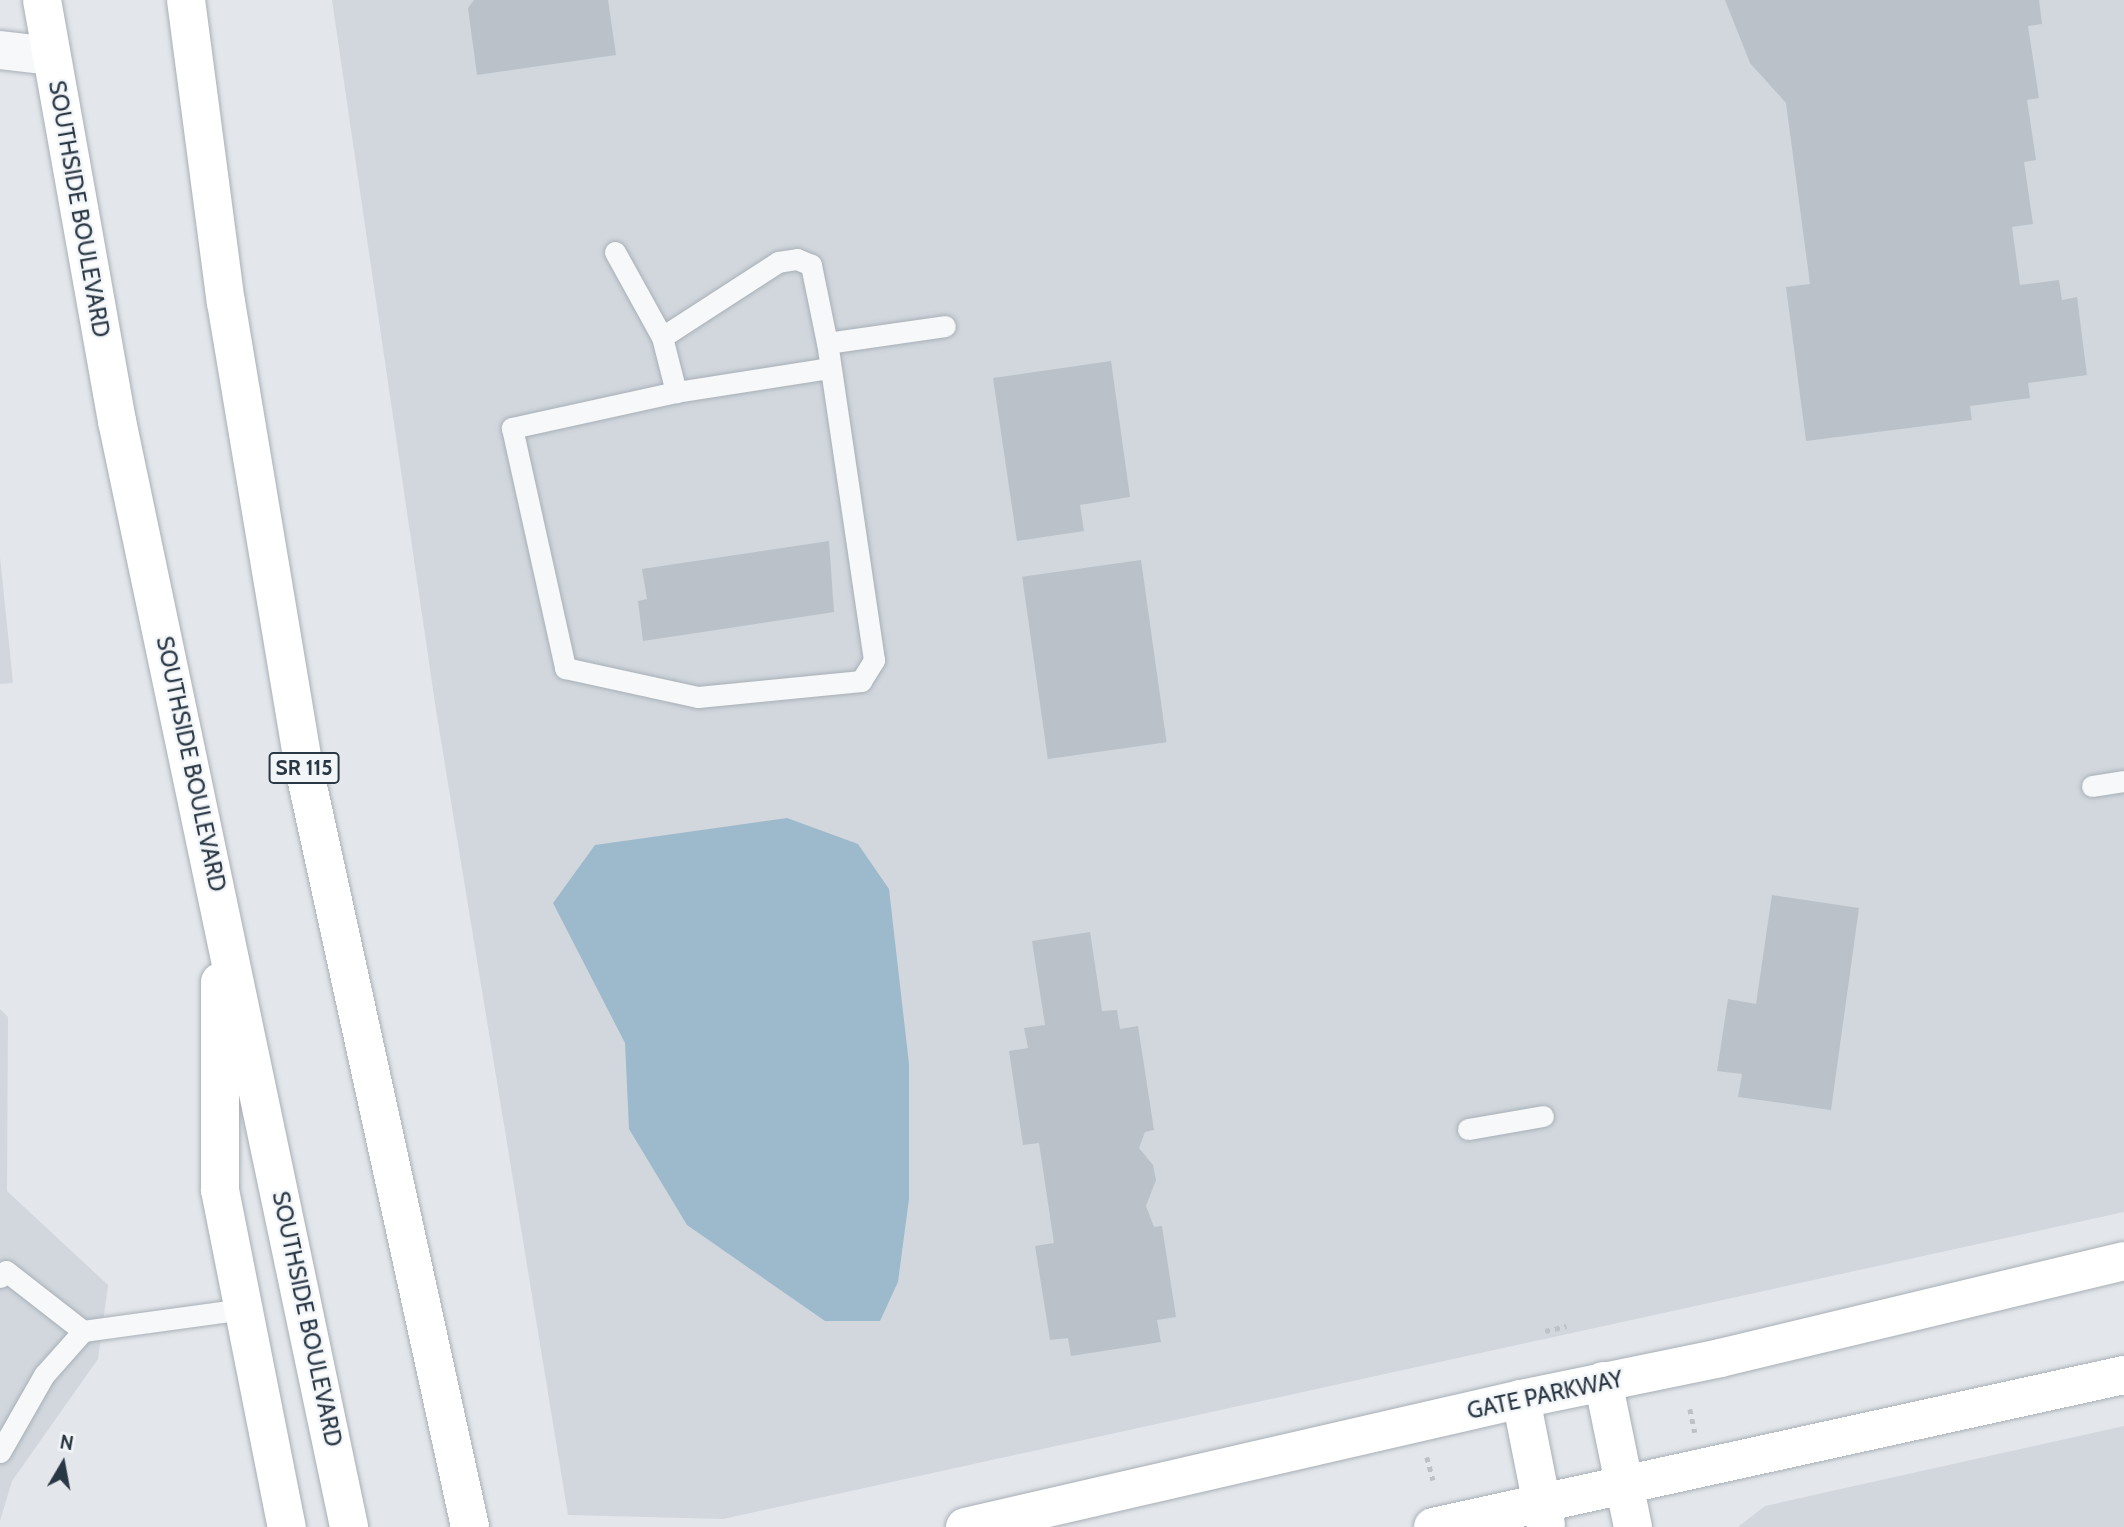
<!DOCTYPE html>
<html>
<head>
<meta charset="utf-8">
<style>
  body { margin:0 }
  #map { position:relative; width:2124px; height:1527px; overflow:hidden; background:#e3e7eb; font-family:Cabin,sans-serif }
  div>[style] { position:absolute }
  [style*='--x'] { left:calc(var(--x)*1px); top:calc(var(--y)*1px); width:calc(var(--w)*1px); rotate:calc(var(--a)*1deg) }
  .built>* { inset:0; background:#d1d7dd }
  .water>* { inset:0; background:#9dbacc }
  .building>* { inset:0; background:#bac1c9; transform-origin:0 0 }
  .path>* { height:4.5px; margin-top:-2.25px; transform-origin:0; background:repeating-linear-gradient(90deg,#bdc2c6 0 5px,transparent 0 10px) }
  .roads { filter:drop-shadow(0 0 2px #a8afb6) drop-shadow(0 0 2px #a8afb6) }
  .lane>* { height:21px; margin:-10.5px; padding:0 10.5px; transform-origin:10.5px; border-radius:10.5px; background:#f6f8f9 }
  .street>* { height:38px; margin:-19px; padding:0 19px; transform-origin:19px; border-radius:19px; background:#f6f8f9 }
  .secondary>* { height:38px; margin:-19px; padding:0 19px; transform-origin:19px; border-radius:19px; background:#fff }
  .highway>* { height:38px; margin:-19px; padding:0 19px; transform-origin:19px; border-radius:19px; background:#fff }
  span { translate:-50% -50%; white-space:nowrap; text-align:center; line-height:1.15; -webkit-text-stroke:5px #f3f6f8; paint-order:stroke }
  .shield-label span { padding:2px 5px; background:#f3f6f8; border:2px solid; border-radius:5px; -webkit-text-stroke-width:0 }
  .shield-label { font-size:21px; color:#2a3744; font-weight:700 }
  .street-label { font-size:23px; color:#2a3744 }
  .north { position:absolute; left:28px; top:1429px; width:70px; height:70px; -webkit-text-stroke:5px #f3f6f8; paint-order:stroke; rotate:10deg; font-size:19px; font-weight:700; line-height:28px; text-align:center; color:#2a3744 }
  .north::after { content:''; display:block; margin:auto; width:24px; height:32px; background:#2a3744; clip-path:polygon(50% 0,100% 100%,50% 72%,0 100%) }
</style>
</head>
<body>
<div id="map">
  <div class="built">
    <i style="clip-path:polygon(332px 0,2124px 0,2124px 1212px,723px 1519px,568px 1515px,436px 710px)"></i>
    <i style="clip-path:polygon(0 557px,13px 683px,0 684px)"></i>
    <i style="clip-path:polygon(0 1009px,8px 1017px,7px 1191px,108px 1285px,98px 1359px,12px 1481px,0 1521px)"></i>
    <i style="clip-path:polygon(2124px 1426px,2124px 1527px,1738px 1527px,1765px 1506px)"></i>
  </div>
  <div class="water">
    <i style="clip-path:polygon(787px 818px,858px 844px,889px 889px,909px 1064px,909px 1199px,898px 1282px,880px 1321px,825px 1321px,687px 1225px,629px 1129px,625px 1043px,553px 903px,595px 845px)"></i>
  </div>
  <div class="building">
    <i style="clip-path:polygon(474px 0,608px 0,616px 55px,477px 75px,468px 8px)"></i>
    <i style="clip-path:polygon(1725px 0,2039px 0,2042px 24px,2028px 26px,2039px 98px,2027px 100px,2036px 160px,2024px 162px,2033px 224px,2012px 227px,2020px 285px,2059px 280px,2062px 300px,2077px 297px,2087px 375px,2028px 383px,2030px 398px,1970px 406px,1972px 420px,1806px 441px,1786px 287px,1810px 284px,1786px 103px,1750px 63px)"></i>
    <i style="clip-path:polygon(1111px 361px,1130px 497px,1080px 505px,1084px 531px,1017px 541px,993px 378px)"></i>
    <i style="clip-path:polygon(829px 541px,834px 612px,643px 641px,638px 601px,647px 599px,642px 569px)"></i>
    <i style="left:1141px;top:560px;width:184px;height:120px;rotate:82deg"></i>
    <i style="clip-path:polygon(1772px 895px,1859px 908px,1831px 1110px,1738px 1097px,1742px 1074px,1717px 1071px,1728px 999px,1756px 1004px)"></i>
    <i style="clip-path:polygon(1090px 932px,1102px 1011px,1117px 1010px,1120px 1029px,1138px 1026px,1154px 1130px,1145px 1132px,1139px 1148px,1153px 1165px,1156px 1180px,1146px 1206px,1154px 1227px,1162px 1226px,1176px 1317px,1157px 1320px,1161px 1342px,1071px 1356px,1068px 1338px,1050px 1340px,1035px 1246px,1054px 1243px,1039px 1143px,1023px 1145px,1009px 1051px,1028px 1048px,1024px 1028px,1045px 1025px,1032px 941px)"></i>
  </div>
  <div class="path">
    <i style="--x:1545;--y:1331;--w:22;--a:-13"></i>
    <i style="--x:1690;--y:1409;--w:24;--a:78"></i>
    <i style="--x:1427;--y:1457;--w:24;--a:75"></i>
  </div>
  <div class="roads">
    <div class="lane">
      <i style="--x:615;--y:252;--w:97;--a:61.1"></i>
      <i style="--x:662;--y:337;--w:57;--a:75.7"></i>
      <i style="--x:676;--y:392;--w:168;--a:167.6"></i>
      <i style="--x:512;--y:428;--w:246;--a:77.5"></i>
      <i style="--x:565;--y:668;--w:136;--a:12.3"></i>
      <i style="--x:698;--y:697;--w:164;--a:-5.6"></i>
      <i style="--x:861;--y:681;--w:25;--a:-58"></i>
      <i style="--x:874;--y:660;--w:320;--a:-98.4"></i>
      <i style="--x:827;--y:343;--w:80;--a:-101.6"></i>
      <i style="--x:811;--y:265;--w:15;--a:-157"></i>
      <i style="--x:797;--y:259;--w:19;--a:171"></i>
      <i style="--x:778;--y:262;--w:138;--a:147.1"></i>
      <i style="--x:827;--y:343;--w:119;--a:-8.2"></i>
      <i style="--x:676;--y:392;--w:156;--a:-8.9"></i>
      <i style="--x:2092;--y:786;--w:32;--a:-9"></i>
      <i style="--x:1468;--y:1129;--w:76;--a:-9.8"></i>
      <i style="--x:0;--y:1277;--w:8;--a:-45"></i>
      <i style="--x:6;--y:1271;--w:98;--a:37.9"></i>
      <i style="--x:83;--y:1331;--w:162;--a:-7.8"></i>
      <i style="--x:0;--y:1452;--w:89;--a:-60.3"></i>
      <i style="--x:44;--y:1375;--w:59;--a:-48.4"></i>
    </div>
    <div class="street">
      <i style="--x:0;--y:50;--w:51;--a:6.7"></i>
    </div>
    <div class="secondary">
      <i style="--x:1603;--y:1381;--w:149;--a:78.4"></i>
      <i style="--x:1521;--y:1399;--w:128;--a:78.8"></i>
      <i style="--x:965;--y:1527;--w:571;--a:-12.96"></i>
      <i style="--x:1521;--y:1399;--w:203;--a:-11.6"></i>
      <i style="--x:1720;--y:1358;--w:415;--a:-13.5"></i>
      <i style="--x:1433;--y:1527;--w:708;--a:-12.41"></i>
    </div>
    <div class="highway">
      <i style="--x:42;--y:0;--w:428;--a:79.9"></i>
      <i style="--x:117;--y:421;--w:1130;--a:78.15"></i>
      <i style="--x:186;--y:0;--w:305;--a:82.5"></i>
      <i style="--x:226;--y:302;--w:472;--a:80.5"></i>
      <i style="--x:304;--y:768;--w:777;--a:77.66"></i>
      <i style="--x:220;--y:982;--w:208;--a:90"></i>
      <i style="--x:220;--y:1190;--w:344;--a:78.8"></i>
    </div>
  </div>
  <div class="shield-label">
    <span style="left:304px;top:768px">SR 115</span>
  </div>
  <div class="street-label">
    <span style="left:79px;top:209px;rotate:80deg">SOUTHSIDE BOULEVARD</span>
    <span style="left:191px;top:764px;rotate:78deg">SOUTHSIDE BOULEVARD</span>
    <span style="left:307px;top:1319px;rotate:78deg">SOUTHSIDE BOULEVARD</span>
    <span style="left:1545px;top:1395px;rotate:-12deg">GATE PARKWAY</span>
  </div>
  <div class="north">N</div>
</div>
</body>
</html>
